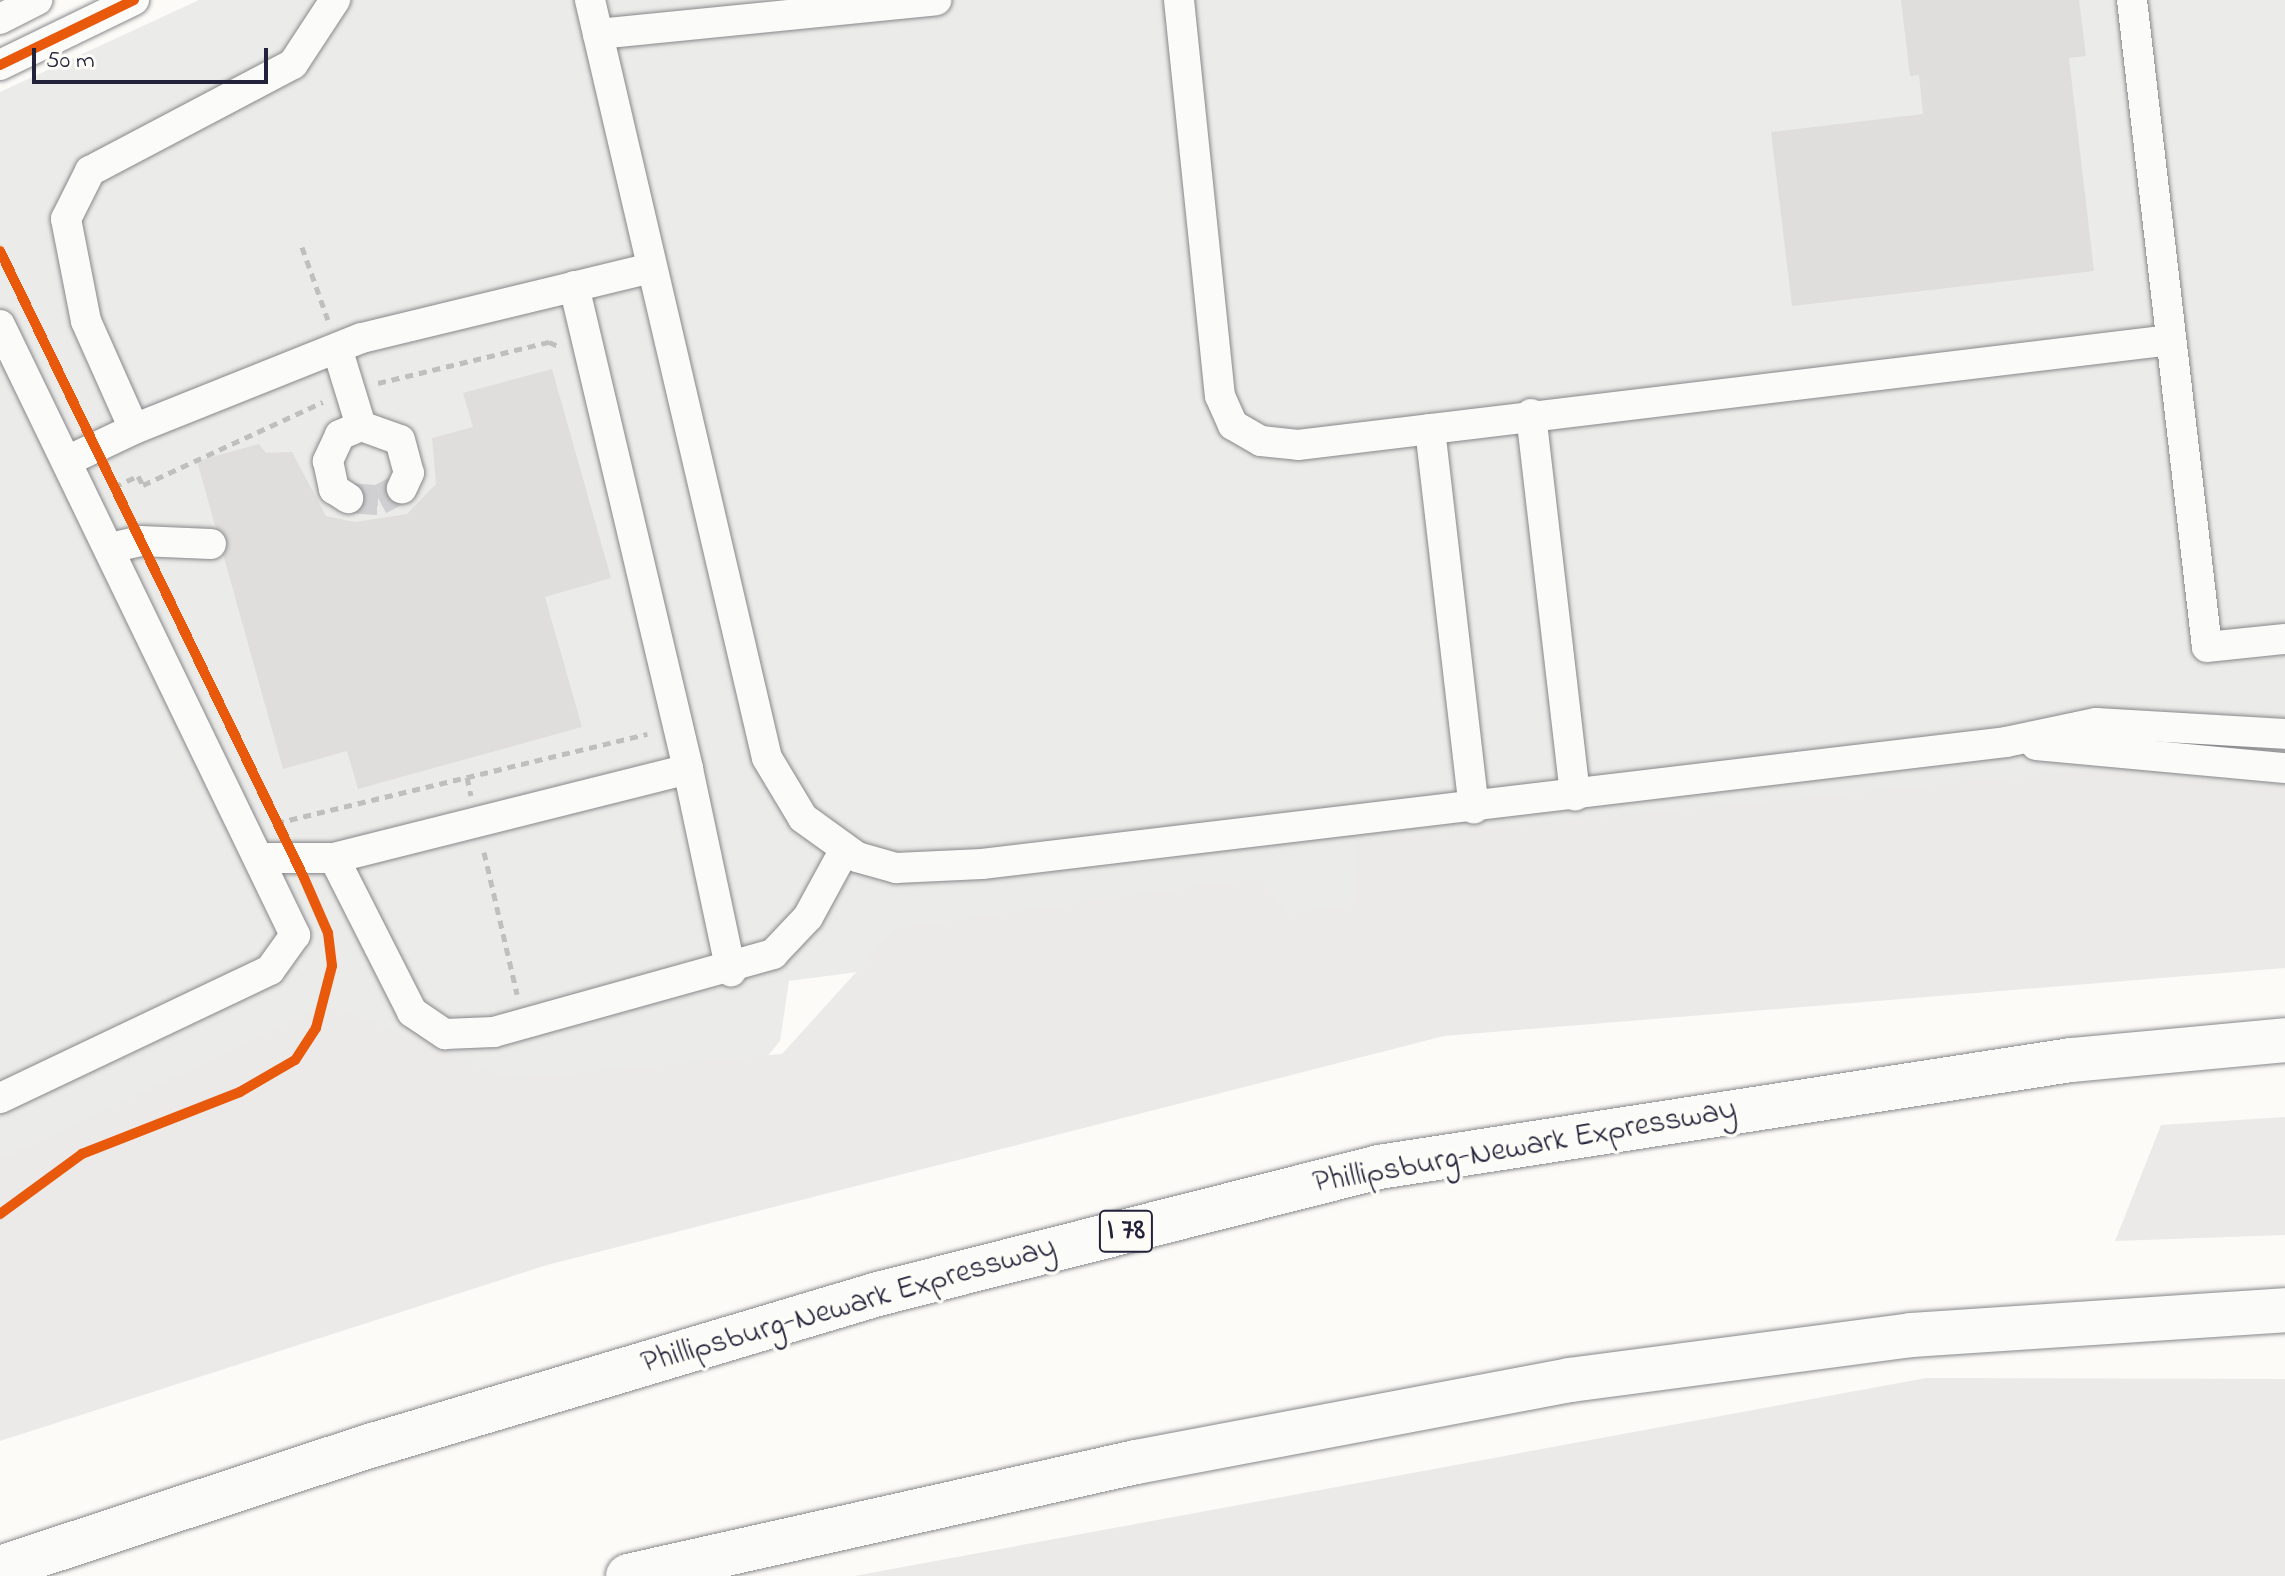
<!DOCTYPE html>
<html>
<head>
<meta charset="utf-8">
<style>
  body { margin:0 }
  #map { position:relative; width:2285px; height:1576px; overflow:hidden; background:#fcfbf8; font-family:"Indie Flower",sans-serif }
  div>[style] { position:absolute }
  [style*='--x'] { left:calc(var(--x)*1px); top:calc(var(--y)*1px); width:calc(var(--w)*1px); rotate:calc(var(--a)*1deg) }
  .built>* { inset:0; background:#ebebe9 }
  .green>* { inset:0; background:#ebeae8 }
  .building>* { inset:0; background:#dfdedd }
  .minor-tunnel>* { height:30px; margin-top:-15px; transform-origin:0; background:repeating-linear-gradient(90deg,#d0d0d2 0 30px,transparent 0 45px) }
  .path>* { height:5px; margin-top:-2.5px; transform-origin:0; background:repeating-linear-gradient(90deg,#bfbfc0 0 8px,transparent 0 14px) }
  .roads { filter:drop-shadow(0 0 2px #88888c) drop-shadow(0 0 2px #88888c) }
  .minor>* { height:30px; margin:-15px; padding:0 15px; transform-origin:15px; border-radius:15px; background:#fbfbf9 }
  .highway>* { height:44px; margin:-22px; padding:0 22px; transform-origin:22px; border-radius:22px; background:#fbfbf9 }
  .cycleway>* { height:10px; margin:-5px; padding:0 5px; transform-origin:5px; border-radius:5px; background:#e8590c }
  span { translate:-50% -50%; white-space:nowrap; text-align:center; line-height:1.15; -webkit-text-stroke:7px #fdfcf7; paint-order:stroke }
  .shield-label span { padding:2px 6px; background:#fdfcf7; border:2px solid; border-radius:6px; -webkit-text-stroke-width:0 }
  .shield-label { font-size:30px; color:#22223b; font-weight:700 }
  .street-label { font-size:32px; color:#22223b }
  .scale { position:absolute; left:32px; top:48px; width:236px; height:36px; box-sizing:border-box; border:4px solid #22223b; border-top:0; padding-left:10px; font-size:24px; line-height:28px; white-space:nowrap; color:#22223b; -webkit-text-stroke:6px #fdfcf7; paint-order:stroke }
</style>
</head>
<body>
<div id="map">
  <div class="built">
    <i style="clip-path:polygon(199px 0,2285px 0,2285px 828px,2057px 813px,789px 981px,780px 1041px,707px 1130px,0 1362px,0 92px)"></i>
  </div>
  <div class="green">
    <i style="clip-path:polygon(2091px 770px,2285px 789px,2285px 968px,1444px 1036px,547px 1265px,0 1441px,0 1160px,328px 1004px,510px 1079px,782px 1054px,896px 928px,1261px 878px,1287px 914px,1355px 904px,1356px 841px)"></i>
    <i style="clip-path:polygon(2285px 1117px,2285px 1235px,2115px 1241px,2161px 1125px)"></i>
    <i style="clip-path:polygon(1926px 1378px,2285px 1379px,2285px 1576px,854px 1576px)"></i>
  </div>
  <div class="building">
    <i style="clip-path:polygon(1901px 0,2079px 0,2086px 56px,2069px 58px,2094px 271px,1792px 306px,1771px 132px,1923px 114px,1919px 75px,1910px 76px)"></i>
    <i style="clip-path:polygon(552px 369px,611px 578px,545px 597px,582px 727px,358px 789px,347px 751px,283px 769px,197px 461px,259px 444px,266px 453px,292px 452px,326px 516px,355px 522px,407px 514px,436px 484px,432px 438px,473px 427px,463px 393px)"></i>
  </div>
  <div class="minor-tunnel">
    <i style="--x:348;--y:498;--w:31;--a:4"></i>
    <i style="--x:379;--y:500;--w:26;--a:-28"></i>
  </div>
  <div class="path">
    <i style="--x:302;--y:247;--w:77;--a:70.4"></i>
    <i style="--x:378;--y:383;--w:176;--a:-13.5"></i>
    <i style="--x:549;--y:342;--w:10;--a:24"></i>
    <i style="--x:114;--y:487;--w:26;--a:-25"></i>
    <i style="--x:138;--y:476;--w:10;--a:61"></i>
    <i style="--x:143;--y:485;--w:198;--a:-24.8"></i>
    <i style="--x:467;--y:777;--w:19;--a:78"></i>
    <i style="--x:276;--y:823;--w:382;--a:-13.5"></i>
    <i style="--x:484;--y:852;--w:146;--a:76.9"></i>
  </div>
  <div class="roads">
    <div class="minor">
      <i style="--x:590;--y:0;--w:778;--a:76.86"></i>
      <i style="--x:767;--y:758;--w:70;--a:59"></i>
      <i style="--x:803;--y:818;--w:67;--a:35.8"></i>
      <i style="--x:857;--y:857;--w:41;--a:15.8"></i>
      <i style="--x:896;--y:868;--w:86;--a:-2.7"></i>
      <i style="--x:982;--y:864;--w:1031;--a:-6.79"></i>
      <i style="--x:2006;--y:742;--w:92;--a:-11.9"></i>
      <i style="--x:2096;--y:723;--w:189;--a:3.3"></i>
      <i style="--x:1179;--y:0;--w:398;--a:84.1"></i>
      <i style="--x:1220;--y:396;--w:32;--a:66"></i>
      <i style="--x:1233;--y:425;--w:32;--a:30"></i>
      <i style="--x:1261;--y:441;--w:37;--a:6"></i>
      <i style="--x:1298;--y:445;--w:879;--a:-6.86"></i>
      <i style="--x:2132;--y:0;--w:651;--a:83.39"></i>
      <i style="--x:2207;--y:647;--w:78;--a:-5.9"></i>
      <i style="--x:0;--y:19;--w:42;--a:-27.2"></i>
      <i style="--x:598;--y:34;--w:340;--a:-5.7"></i>
      <i style="--x:0;--y:65;--w:149;--a:-25.9"></i>
      <i style="--x:574;--y:286;--w:496;--a:76.7"></i>
      <i style="--x:0;--y:325;--w:678;--a:64.19"></i>
      <i style="--x:295;--y:935;--w:43;--a:125.5"></i>
      <i style="--x:270;--y:970;--w:299;--a:154.6"></i>
      <i style="--x:337;--y:348;--w:82;--a:72.9"></i>
      <i style="--x:361;--y:426;--w:23;--a:157"></i>
      <i style="--x:340;--y:435;--w:29;--a:115"></i>
      <i style="--x:328;--y:461;--w:29;--a:78"></i>
      <i style="--x:334;--y:489;--w:17;--a:33"></i>
      <i style="--x:1531;--y:414;--w:384;--a:83.4"></i>
      <i style="--x:361;--y:426;--w:41;--a:19.7"></i>
      <i style="--x:400;--y:440;--w:34;--a:75"></i>
      <i style="--x:409;--y:473;--w:17;--a:115"></i>
      <i style="--x:134;--y:429;--w:245;--a:-21.8"></i>
      <i style="--x:362;--y:338;--w:298;--a:-13.6"></i>
      <i style="--x:1430;--y:429;--w:382;--a:83.4"></i>
      <i style="--x:67;--y:461;--w:74;--a:-25.5"></i>
      <i style="--x:134;--y:429;--w:118;--a:-114"></i>
      <i style="--x:86;--y:321;--w:104;--a:-101.1"></i>
      <i style="--x:66;--y:219;--w:54;--a:-63.4"></i>
      <i style="--x:90;--y:171;--w:229;--a:-27.8"></i>
      <i style="--x:293;--y:64;--w:77;--a:-56.7"></i>
      <i style="--x:110;--y:548;--w:31;--a:-13"></i>
      <i style="--x:140;--y:541;--w:71;--a:2.4"></i>
      <i style="--x:2036;--y:745;--w:250;--a:5.3"></i>
      <i style="--x:263;--y:858;--w:71;--a:0"></i>
      <i style="--x:334;--y:858;--w:173;--a:63.1"></i>
      <i style="--x:412;--y:1012;--w:40;--a:34"></i>
      <i style="--x:445;--y:1034;--w:49;--a:-2.3"></i>
      <i style="--x:494;--y:1032;--w:290;--a:-15.6"></i>
      <i style="--x:773;--y:954;--w:51;--a:-46.6"></i>
      <i style="--x:808;--y:917;--w:77;--a:-61.4"></i>
      <i style="--x:334;--y:858;--w:365;--a:-14.1"></i>
      <i style="--x:688;--y:769;--w:207;--a:78"></i>
    </div>
    <div class="highway">
      <i style="--x:0;--y:1568;--w:393;--a:-18.3"></i>
      <i style="--x:373;--y:1445;--w:527;--a:-16.65"></i>
      <i style="--x:878;--y:1294;--w:517;--a:-14.22"></i>
      <i style="--x:1379;--y:1167;--w:700;--a:-8.79"></i>
      <i style="--x:2071;--y:1060;--w:215;--a:-5.3"></i>
      <i style="--x:628;--y:1576;--w:521;--a:-12.65"></i>
      <i style="--x:1136;--y:1462;--w:442;--a:-10.7"></i>
      <i style="--x:1570;--y:1380;--w:344;--a:-7.5"></i>
      <i style="--x:1911;--y:1335;--w:375;--a:-3.8"></i>
    </div>
  </div>
  <div class="cycleway">
    <i style="--x:0;--y:65;--w:149;--a:-25.9"></i>
    <i style="--x:0;--y:251;--w:697;--a:64.13"></i>
    <i style="--x:304;--y:878;--w:60;--a:66.4"></i>
    <i style="--x:328;--y:933;--w:33;--a:83"></i>
    <i style="--x:332;--y:966;--w:64;--a:104.5"></i>
    <i style="--x:316;--y:1028;--w:38;--a:123"></i>
    <i style="--x:295;--y:1060;--w:64;--a:149.8"></i>
    <i style="--x:240;--y:1092;--w:170;--a:158.6"></i>
    <i style="--x:82;--y:1154;--w:102;--a:143.8"></i>
  </div>
  <div class="shield-label">
    <span style="left:1126px;top:1231px">I 78</span>
  </div>
  <div class="street-label">
    <span style="left:1525px;top:1148px;rotate:-10deg">Phillipsburg-Newark Expressway</span>
    <span style="left:849px;top:1307px;rotate:-16deg">Phillipsburg-Newark Expressway</span>
  </div>
  <div class="scale">50 m</div>
</div>
</body>
</html>
